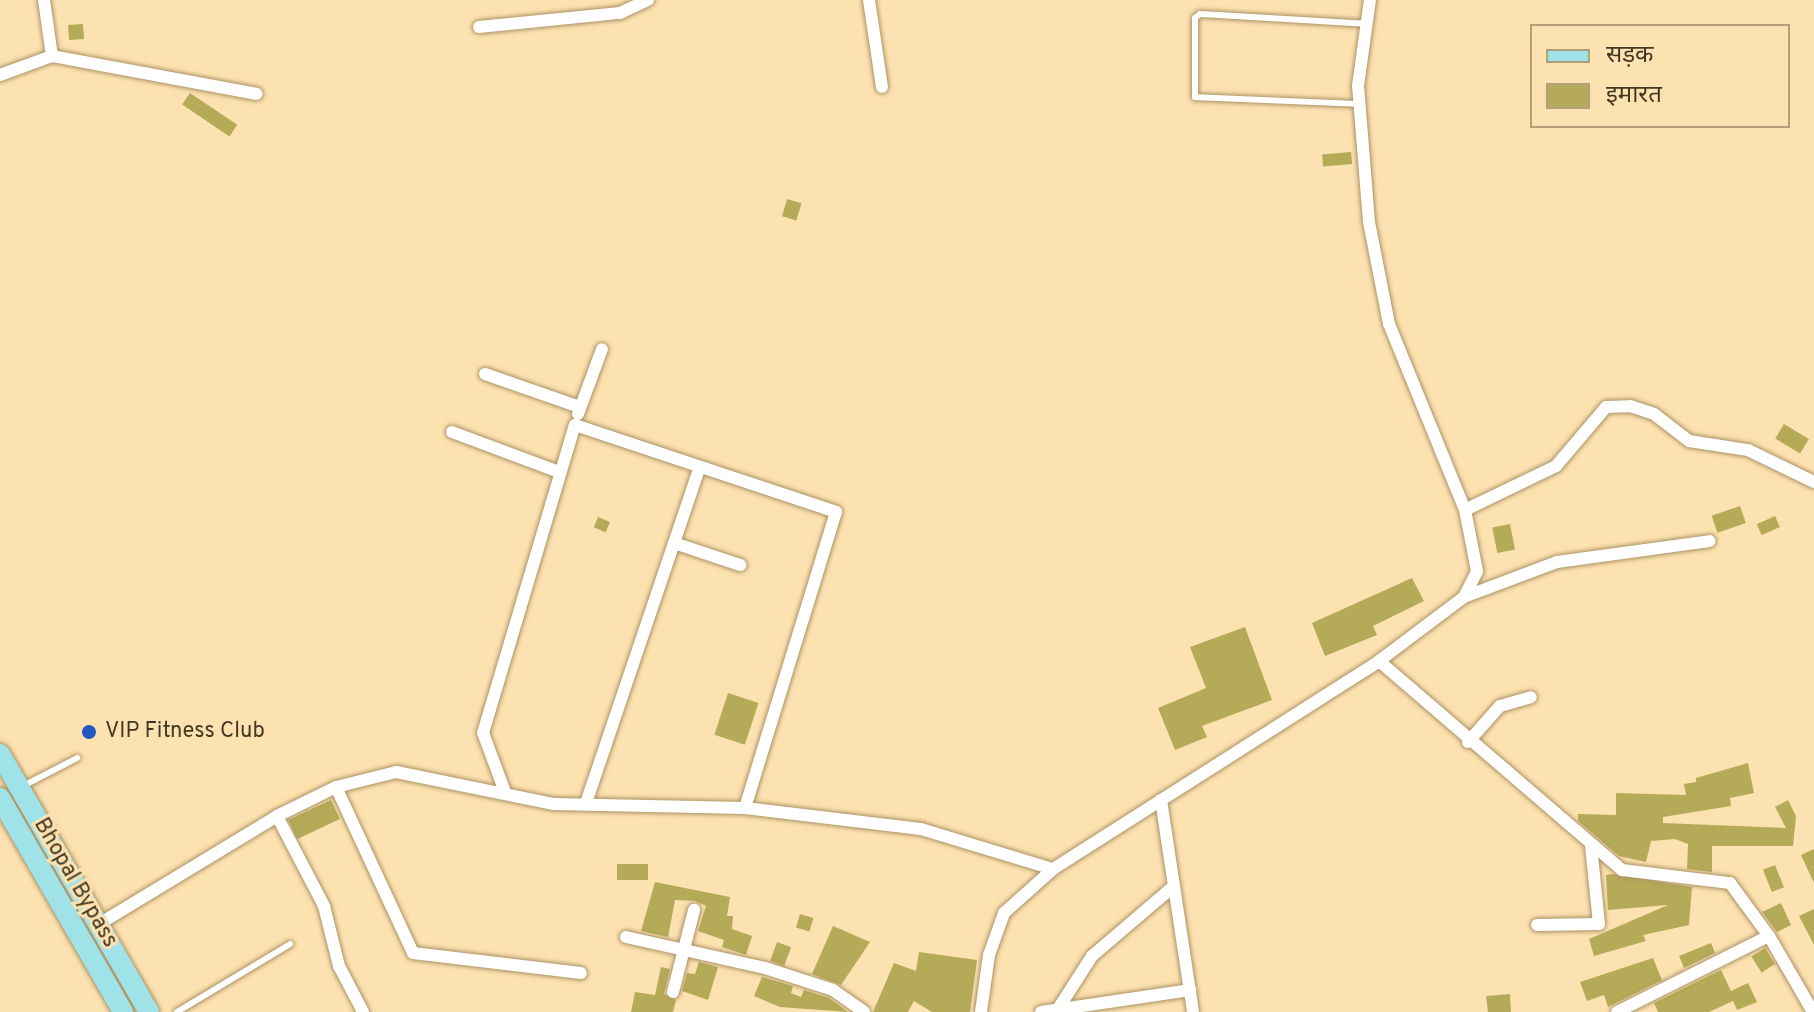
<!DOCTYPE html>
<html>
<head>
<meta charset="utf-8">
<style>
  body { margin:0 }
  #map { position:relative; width:1814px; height:1012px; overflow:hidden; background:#fde2b1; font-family:Overpass,"Noto Sans Devanagari",sans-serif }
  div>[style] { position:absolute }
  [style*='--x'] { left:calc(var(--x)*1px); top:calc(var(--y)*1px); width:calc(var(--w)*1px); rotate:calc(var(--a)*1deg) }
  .building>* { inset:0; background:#b4aa58; transform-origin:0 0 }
  .roads { filter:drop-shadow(0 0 2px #ac9364) drop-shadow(0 0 2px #ac9364) }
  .lane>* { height:6px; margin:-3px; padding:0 3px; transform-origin:3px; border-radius:3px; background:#fff }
  .street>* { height:12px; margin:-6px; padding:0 6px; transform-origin:6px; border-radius:6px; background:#fff }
  .primary>* { height:20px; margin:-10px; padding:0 10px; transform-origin:10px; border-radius:10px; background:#9fe3e9 }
  .dots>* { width:22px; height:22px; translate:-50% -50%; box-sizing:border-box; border:4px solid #fde2b1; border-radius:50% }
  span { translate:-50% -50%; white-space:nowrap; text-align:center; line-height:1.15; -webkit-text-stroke:6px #fde2b1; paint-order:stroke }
  .poi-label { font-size:22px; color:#423723 }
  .left { translate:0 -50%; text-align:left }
  .street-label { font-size:22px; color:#423723 }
  .legend { position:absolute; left:1530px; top:24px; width:260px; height:104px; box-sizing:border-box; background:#fde2b1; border:2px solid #b29e78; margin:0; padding:10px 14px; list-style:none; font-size:24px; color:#423723 }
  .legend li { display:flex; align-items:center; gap:16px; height:40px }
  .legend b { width:40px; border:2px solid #b29e78 }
</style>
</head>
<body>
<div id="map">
  <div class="building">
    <i style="left:83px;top:24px;width:15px;height:15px;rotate:86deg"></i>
    <i style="left:190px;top:93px;width:57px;height:14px;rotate:34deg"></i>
    <i style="left:1351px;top:152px;width:12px;height:29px;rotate:85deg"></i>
    <i style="left:787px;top:199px;width:15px;height:18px;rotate:16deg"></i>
    <i style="left:1784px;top:424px;width:29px;height:17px;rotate:31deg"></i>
    <i style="left:1740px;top:506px;width:18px;height:30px;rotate:71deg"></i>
    <i style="left:1775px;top:516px;width:12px;height:20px;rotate:66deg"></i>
    <i style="left:598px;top:517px;width:13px;height:11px;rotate:23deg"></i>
    <i style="left:1510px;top:524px;width:26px;height:18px;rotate:79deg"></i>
    <i style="clip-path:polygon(1412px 578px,1424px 601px,1373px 626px,1377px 635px,1325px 656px,1312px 623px)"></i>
    <i style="clip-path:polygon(1245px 627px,1272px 700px,1202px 726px,1207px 737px,1175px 750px,1158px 708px,1206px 688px,1190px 647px)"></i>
    <i style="left:728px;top:693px;width:32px;height:44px;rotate:18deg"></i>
    <i style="clip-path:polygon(1748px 763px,1754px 793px,1730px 798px,1731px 806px,1663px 817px,1663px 823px,1786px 828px,1775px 807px,1788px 800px,1796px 816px,1793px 846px,1712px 846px,1712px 872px,1687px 869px,1688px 844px,1675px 839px,1651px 841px,1646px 862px,1619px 856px,1578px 821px,1578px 814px,1616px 815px,1616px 793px,1686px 795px,1684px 784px,1696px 782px,1696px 778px)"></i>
    <i style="left:331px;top:800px;width:21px;height:47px;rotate:65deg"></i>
    <i style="clip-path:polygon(1814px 849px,1814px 883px,1801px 855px)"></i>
    <i style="left:617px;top:864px;width:31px;height:16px"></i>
    <i style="left:1775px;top:865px;width:24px;height:13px;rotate:68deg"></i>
    <i style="clip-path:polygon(1613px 874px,1692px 887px,1689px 925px,1643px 935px,1646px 941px,1594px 956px,1589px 939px,1668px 905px,1608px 910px,1606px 875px)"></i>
    <i style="clip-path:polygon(655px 882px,730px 897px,727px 916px,733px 916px,732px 929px,752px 936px,746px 955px,722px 947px,724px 940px,698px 931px,706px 906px,695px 901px,675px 900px,668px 937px,641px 931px)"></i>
    <i style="clip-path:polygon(1781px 903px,1791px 925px,1777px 932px,1762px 912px)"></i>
    <i style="clip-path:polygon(1814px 909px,1814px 945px,1799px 916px)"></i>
    <i style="left:800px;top:914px;width:14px;height:14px;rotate:17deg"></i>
    <i style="clip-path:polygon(833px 926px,870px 942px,841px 985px,812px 974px)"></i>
    <i style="left:777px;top:942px;width:15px;height:20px;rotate:20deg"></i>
    <i style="clip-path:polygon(1711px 943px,1715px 953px,1684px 968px,1679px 956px)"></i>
    <i style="left:1765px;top:948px;width:19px;height:16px;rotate:58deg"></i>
    <i style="clip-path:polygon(919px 952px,977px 960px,970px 1012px,932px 1012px,914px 1001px,908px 1012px,873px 1012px,894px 963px,916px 971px)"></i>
    <i style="clip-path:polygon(1653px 958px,1662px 980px,1608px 1007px,1604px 995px,1587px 1001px,1580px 982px)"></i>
    <i style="clip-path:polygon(699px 962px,718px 967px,708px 1000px,682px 991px,687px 973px,695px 974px)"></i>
    <i style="clip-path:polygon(661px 967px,670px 969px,664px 994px,676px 1000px,673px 1012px,631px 1012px,635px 992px,655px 995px)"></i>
    <i style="clip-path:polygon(1721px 970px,1731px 991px,1748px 983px,1757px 1002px,1737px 1010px,1733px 1001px,1709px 1012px,1658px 1012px,1654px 1003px)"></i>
    <i style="clip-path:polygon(762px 977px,793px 986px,791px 993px,801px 997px,804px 990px,829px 998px,848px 1012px,780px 1007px,754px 996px)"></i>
    <i style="clip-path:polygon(1510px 994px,1511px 1012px,1488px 1012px,1486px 996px)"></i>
  </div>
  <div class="roads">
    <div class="lane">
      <i style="--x:1360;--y:104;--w:165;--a:-177.6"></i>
      <i style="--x:1195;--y:97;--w:79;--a:-90"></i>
      <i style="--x:1195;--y:18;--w:6;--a:-39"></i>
      <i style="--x:1200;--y:14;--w:167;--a:3.4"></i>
      <i style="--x:23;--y:786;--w:61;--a:-27.4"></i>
      <i style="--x:177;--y:1012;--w:132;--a:-31"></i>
    </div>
    <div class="street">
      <i style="--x:44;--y:0;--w:57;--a:81.9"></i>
      <i style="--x:869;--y:0;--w:88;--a:81.5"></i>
      <i style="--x:479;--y:27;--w:142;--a:-5.7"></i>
      <i style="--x:620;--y:13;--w:31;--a:-25"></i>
      <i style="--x:0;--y:75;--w:55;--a:-20.1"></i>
      <i style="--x:52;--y:56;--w:208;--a:10.5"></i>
      <i style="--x:485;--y:374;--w:101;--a:19.2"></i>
      <i style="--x:578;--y:414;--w:69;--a:-69.7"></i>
      <i style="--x:452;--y:432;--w:114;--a:20.5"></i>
      <i style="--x:1465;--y:510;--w:101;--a:-25.8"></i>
      <i style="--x:1556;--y:466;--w:77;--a:-49.7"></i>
      <i style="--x:1606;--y:407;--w:24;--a:-2"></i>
      <i style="--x:1630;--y:406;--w:25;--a:18"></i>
      <i style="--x:1654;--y:414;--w:44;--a:37.6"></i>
      <i style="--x:1689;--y:441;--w:60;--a:8.7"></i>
      <i style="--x:1748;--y:450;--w:73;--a:25.9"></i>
      <i style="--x:674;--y:543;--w:70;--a:18.4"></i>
      <i style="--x:1464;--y:597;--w:99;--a:-20.6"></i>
      <i style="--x:1557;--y:562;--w:154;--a:-7.8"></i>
      <i style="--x:1379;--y:661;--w:321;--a:40.7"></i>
      <i style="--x:1622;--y:870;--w:109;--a:6.9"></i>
      <i style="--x:1730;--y:883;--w:66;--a:53.7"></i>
      <i style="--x:1769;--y:936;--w:88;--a:59.9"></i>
      <i style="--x:1468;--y:742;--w:48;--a:-48.4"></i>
      <i style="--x:1500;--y:706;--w:32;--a:-16"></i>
      <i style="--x:336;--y:787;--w:183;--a:65.1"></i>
      <i style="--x:413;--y:953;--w:169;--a:6.8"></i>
      <i style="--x:505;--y:792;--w:63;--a:-110.4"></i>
      <i style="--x:483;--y:733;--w:321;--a:-73.4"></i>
      <i style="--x:575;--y:425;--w:275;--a:18.4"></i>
      <i style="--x:836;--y:512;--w:310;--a:107.1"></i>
      <i style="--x:1161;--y:800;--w:214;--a:81.4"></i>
      <i style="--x:586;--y:803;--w:352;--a:-71.3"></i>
      <i style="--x:277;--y:816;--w:102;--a:62.4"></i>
      <i style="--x:324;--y:906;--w:62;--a:76"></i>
      <i style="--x:339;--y:966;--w:52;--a:62.4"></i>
      <i style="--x:99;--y:924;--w:208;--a:-31.2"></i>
      <i style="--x:277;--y:816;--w:66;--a:-26.2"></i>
      <i style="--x:336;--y:787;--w:62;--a:-14"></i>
      <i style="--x:396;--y:772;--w:160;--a:11.5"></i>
      <i style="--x:553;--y:804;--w:192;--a:1.2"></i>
      <i style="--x:745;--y:808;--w:177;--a:6.8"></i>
      <i style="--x:921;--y:829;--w:138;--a:16.9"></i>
      <i style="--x:1537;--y:925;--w:62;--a:-0.9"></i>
      <i style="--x:1599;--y:924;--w:79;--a:-95.8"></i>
      <i style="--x:626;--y:937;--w:142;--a:12.6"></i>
      <i style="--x:765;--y:968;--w:71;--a:17.9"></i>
      <i style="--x:833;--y:990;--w:38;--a:35"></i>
      <i style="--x:673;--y:992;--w:85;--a:-75.6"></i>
      <i style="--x:1058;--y:1009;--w:63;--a:-57.3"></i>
      <i style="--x:1092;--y:956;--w:108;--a:-40.5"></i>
      <i style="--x:981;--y:1012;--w:58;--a:-82"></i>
      <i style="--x:989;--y:955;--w:45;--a:-70.3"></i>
      <i style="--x:1004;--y:913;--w:66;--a:-41.9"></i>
      <i style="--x:1053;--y:869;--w:387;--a:-32.5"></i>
      <i style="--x:1379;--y:661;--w:106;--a:-37"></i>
      <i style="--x:1464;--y:597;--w:29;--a:-63"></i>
      <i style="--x:1477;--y:571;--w:62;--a:-101.1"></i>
      <i style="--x:1465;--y:510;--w:201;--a:-112.2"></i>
      <i style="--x:1389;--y:324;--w:104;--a:-101.1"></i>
      <i style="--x:1369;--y:222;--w:136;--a:-94.6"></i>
      <i style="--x:1358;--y:86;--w:87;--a:-82.1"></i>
      <i style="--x:1041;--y:1012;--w:151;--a:-8.4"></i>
      <i style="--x:1617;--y:1012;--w:170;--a:-26.6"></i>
    </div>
    <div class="primary">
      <i style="--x:0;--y:754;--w:298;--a:60"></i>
      <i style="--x:0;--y:798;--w:247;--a:60.1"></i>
    </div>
  </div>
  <div class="dots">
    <i style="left:89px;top:732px;background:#2358c5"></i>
  </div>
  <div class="poi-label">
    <span class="left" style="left:105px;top:732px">VIP Fitness Club</span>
  </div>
  <div class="street-label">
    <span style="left:75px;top:883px;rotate:60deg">Bhopal Bypass</span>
  </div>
  <ul class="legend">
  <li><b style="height:10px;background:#9fe3e9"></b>सड़क</li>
  <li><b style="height:22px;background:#b4aa58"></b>इमारत</li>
  </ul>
</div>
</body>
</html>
